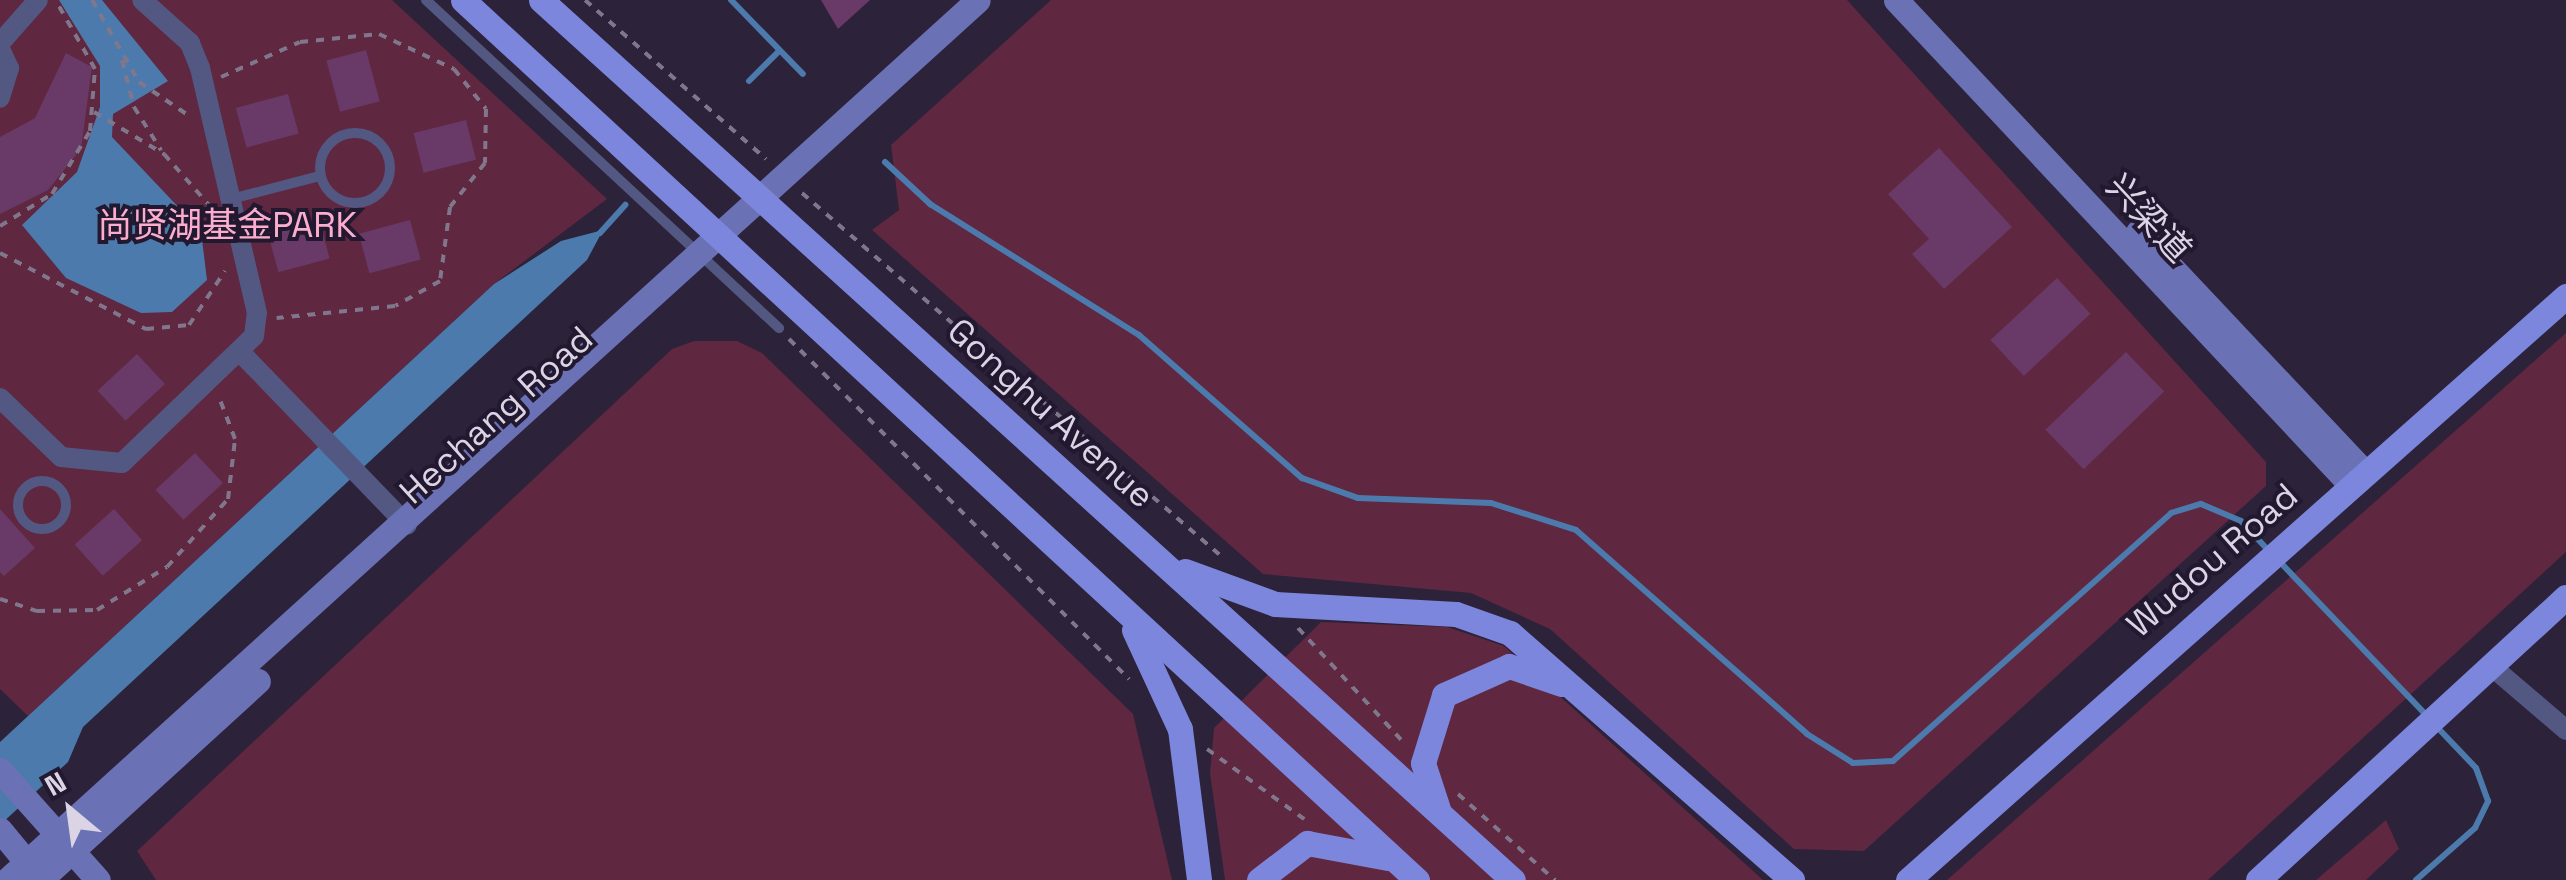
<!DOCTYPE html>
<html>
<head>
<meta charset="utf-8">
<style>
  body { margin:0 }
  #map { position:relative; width:2566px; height:880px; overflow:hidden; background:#2c223a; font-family:"Space Grotesk","Noto Sans SC",sans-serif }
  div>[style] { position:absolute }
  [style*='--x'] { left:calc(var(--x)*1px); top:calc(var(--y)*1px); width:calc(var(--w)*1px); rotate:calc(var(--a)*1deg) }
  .green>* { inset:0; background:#5f2740 }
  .water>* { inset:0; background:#4c7aac }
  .stream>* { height:6px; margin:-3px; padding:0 3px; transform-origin:3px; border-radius:3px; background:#4c7aac }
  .building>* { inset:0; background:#693a67; transform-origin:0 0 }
  .path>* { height:4px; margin-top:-2px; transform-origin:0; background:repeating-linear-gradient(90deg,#80778c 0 8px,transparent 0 16px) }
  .lane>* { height:10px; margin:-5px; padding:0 5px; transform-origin:5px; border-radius:5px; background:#525882 }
  .lane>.ring { margin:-5px; padding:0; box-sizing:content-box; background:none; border:10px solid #525882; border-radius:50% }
  .street>* { height:20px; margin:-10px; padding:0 10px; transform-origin:10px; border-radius:10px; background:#525882 }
  .secondary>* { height:25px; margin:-12.5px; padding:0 12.5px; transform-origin:12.5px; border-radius:12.5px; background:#6a72b5 }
  .primary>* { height:25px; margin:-12.5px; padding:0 12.5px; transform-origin:12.5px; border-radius:12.5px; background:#7c86dd }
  span { translate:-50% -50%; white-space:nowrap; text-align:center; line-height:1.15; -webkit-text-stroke:8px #221830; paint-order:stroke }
  .street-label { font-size:35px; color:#dbd4e5 }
  .park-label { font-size:35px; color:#faadcc }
  .north { position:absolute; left:20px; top:760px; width:100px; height:100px; -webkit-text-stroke:8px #221830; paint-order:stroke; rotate:331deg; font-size:28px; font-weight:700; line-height:40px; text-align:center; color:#dbd4e5 }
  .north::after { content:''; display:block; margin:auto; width:35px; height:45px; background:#dbd4e5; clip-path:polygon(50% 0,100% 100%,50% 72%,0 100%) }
</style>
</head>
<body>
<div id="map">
  <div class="green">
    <i style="clip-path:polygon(0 0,392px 0,607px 199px,494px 284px,28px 716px,0 689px)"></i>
    <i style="clip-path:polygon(1051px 0,1847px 0,2266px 462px,2266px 486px,1864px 851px,1794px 849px,1550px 629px,1471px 593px,1263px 574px,872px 230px,899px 210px,891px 145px)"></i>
    <i style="clip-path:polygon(2566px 333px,2566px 552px,2208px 880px,1947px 880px)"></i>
    <i style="clip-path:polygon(694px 341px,737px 341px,762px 353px,1133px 714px,1172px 880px,156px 880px,137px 851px,672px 349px)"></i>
    <i style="clip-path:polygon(1321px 622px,1447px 627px,1504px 646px,1763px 880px,1225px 880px,1210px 773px,1214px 728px)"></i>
    <i style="clip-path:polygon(2386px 820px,2399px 849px,2366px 880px,2316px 880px)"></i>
  </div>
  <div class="water">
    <i style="clip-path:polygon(59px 0,102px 0,168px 81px,113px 114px,112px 137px,201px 231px,207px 280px,172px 312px,141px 313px,66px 278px,22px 225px,77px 172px,100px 107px,100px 66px)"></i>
    <i style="clip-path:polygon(603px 230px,587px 260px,83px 727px,68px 762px,0 825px,0 742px,494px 284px,561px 241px)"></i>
  </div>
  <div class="stream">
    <i style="--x:731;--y:0;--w:103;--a:45.8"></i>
    <i style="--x:749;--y:81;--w:41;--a:-45"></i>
    <i style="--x:885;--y:162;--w:62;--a:43"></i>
    <i style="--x:930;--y:204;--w:247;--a:32.1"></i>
    <i style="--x:1139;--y:335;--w:217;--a:41.3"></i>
    <i style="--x:1302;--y:478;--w:59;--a:19.7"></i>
    <i style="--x:1358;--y:498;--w:133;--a:2.2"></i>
    <i style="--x:1491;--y:503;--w:89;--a:17.6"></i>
    <i style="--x:1576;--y:530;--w:308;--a:41.4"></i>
    <i style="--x:1807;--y:734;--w:54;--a:32.2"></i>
    <i style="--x:1853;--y:763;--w:40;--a:-2.9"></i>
    <i style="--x:1893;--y:761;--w:373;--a:-41.7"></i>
    <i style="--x:2171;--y:513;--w:31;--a:-17"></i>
    <i style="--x:2201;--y:504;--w:43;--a:23"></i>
    <i style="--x:2241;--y:521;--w:41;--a:47"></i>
    <i style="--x:600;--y:233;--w:38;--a:-48"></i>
    <i style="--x:2278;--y:560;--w:217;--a:46.3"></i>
    <i style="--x:2416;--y:880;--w:79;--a:-41.4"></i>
    <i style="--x:2475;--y:828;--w:30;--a:-64"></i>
    <i style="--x:2488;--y:801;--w:35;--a:-110"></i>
    <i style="--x:2476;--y:768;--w:58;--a:-133.6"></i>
  </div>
  <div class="building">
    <i style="clip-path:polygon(821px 0,870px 0,838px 29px)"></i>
    <i style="left:366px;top:50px;width:53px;height:41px;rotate:75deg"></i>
    <i style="clip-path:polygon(66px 53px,92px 67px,81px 149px,48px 190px,0 214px,0 137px,35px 118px)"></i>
    <i style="left:288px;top:94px;width:41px;height:54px;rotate:75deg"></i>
    <i style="left:466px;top:120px;width:41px;height:54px;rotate:76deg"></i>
    <i style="clip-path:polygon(1939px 148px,2012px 227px,1944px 289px,1912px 254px,1929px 239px,1888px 194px)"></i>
    <i style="left:319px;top:219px;width:41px;height:53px;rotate:75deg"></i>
    <i style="left:410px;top:220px;width:41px;height:53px;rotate:75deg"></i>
    <i style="left:2057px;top:278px;width:49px;height:91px;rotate:47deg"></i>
    <i style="left:2126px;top:352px;width:55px;height:112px;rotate:46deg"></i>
    <i style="left:137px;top:354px;width:41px;height:54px;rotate:47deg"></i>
    <i style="left:195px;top:453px;width:41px;height:54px;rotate:47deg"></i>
    <i style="clip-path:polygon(0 509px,35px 548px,4px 576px,0 572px)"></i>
    <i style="left:114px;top:509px;width:42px;height:53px;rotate:48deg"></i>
  </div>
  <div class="path">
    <i style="--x:92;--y:0;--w:95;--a:60.2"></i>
    <i style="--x:139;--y:82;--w:59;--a:34"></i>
    <i style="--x:585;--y:0;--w:241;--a:41.3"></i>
    <i style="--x:122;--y:60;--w:49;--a:75.7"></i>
    <i style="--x:134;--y:107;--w:51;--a:57.9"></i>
    <i style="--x:221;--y:77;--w:86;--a:-23.9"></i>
    <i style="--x:300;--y:42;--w:79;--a:-5.8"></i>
    <i style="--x:379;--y:34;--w:83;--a:25"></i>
    <i style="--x:454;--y:69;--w:51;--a:51.3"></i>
    <i style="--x:486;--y:109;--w:54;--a:91.1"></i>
    <i style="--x:485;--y:163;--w:56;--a:128.5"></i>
    <i style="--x:450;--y:207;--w:75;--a:97.7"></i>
    <i style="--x:440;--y:281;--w:51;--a:150.9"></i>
    <i style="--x:395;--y:306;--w:119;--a:174.2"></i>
    <i style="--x:94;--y:112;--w:82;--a:31"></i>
    <i style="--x:164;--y:154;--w:68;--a:48.6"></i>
    <i style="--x:802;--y:193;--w:556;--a:40.91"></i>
    <i style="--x:0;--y:226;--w:61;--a:-31.6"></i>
    <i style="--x:52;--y:194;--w:74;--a:-58.9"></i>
    <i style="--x:90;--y:131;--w:62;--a:-85.4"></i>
    <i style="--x:95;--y:69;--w:76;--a:-119.9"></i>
    <i style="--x:0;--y:253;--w:165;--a:27.5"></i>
    <i style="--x:146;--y:329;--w:43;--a:-5.3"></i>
    <i style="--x:189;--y:325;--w:65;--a:-56.3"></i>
    <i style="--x:789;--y:339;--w:481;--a:45"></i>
    <i style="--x:0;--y:599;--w:39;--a:18"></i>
    <i style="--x:37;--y:611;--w:60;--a:-1"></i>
    <i style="--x:97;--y:610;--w:82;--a:-31.6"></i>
    <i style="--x:167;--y:567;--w:91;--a:-48.1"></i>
    <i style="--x:228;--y:499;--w:60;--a:-83.3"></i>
    <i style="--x:235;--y:439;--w:45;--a:-110.9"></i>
    <i style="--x:1298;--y:628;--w:156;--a:47.3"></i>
    <i style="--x:1207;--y:749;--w:120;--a:35.8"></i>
    <i style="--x:1458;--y:794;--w:130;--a:41.6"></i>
  </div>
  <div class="lane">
    <i style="--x:426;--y:0;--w:482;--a:42.9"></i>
    <i class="ring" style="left:320px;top:133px;width:60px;height:60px"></i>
    <i style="--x:231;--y:199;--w:92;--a:-14.5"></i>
    <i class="ring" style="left:18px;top:481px;width:38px;height:38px"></i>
  </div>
  <div class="street">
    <i style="--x:0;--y:43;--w:57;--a:-48.5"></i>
    <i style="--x:0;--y:49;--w:21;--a:65"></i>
    <i style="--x:9;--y:68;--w:31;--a:107"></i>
    <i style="--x:243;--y:355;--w:236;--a:46"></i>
    <i style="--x:0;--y:398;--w:85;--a:44"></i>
    <i style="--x:61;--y:457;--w:61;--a:5.6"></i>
    <i style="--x:122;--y:463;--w:183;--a:-43.9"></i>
    <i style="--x:254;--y:336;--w:23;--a:-83"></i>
    <i style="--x:257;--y:313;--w:252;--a:-103.1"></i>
    <i style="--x:200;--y:68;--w:27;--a:-112"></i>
    <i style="--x:190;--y:43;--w:64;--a:-138.1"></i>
    <i style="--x:2490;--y:665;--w:100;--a:40.5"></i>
  </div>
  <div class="secondary">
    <i style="--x:1896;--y:0;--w:665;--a:46.83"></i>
    <i style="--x:2138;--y:232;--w:330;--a:46.7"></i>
    <i style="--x:0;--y:770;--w:147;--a:48.3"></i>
    <i style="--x:0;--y:830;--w:60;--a:50.4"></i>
    <i style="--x:7;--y:880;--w:1310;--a:-42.19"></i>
    <i style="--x:40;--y:880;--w:295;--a:-42.4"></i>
  </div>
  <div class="primary">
    <i style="--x:463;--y:0;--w:1298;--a:42.69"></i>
    <i style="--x:541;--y:0;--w:1311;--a:42.16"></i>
    <i style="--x:1185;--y:571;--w:96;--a:20.1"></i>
    <i style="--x:1275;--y:604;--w:181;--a:3.2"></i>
    <i style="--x:1456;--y:614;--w:57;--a:19.4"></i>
    <i style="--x:1510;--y:633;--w:375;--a:41.2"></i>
    <i style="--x:1134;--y:630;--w:109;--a:65.1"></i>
    <i style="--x:1180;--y:729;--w:152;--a:82.8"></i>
    <i style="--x:1438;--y:809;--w:48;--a:-108.1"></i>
    <i style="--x:1423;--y:763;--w:71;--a:-72.8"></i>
    <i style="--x:1444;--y:695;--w:71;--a:-24"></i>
    <i style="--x:1509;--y:666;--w:56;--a:18.8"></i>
    <i style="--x:1259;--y:880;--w:61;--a:-37.6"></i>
    <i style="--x:1307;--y:843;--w:82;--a:10.5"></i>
    <i style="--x:1908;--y:880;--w:880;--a:-41.59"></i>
    <i style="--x:2258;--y:880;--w:418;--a:-42.6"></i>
  </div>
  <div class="street-label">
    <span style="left:2149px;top:218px;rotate:47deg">兴梁道</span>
    <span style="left:1051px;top:413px;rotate:42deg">Gonghu Avenue</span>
    <span style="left:496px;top:415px;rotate:-42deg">Hechang Road</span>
    <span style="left:2212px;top:560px;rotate:-41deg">Wudou Road</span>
  </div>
  <div class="park-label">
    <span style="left:227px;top:225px">尚贤湖基金PARK</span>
  </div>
  <div class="north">N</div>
</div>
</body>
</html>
